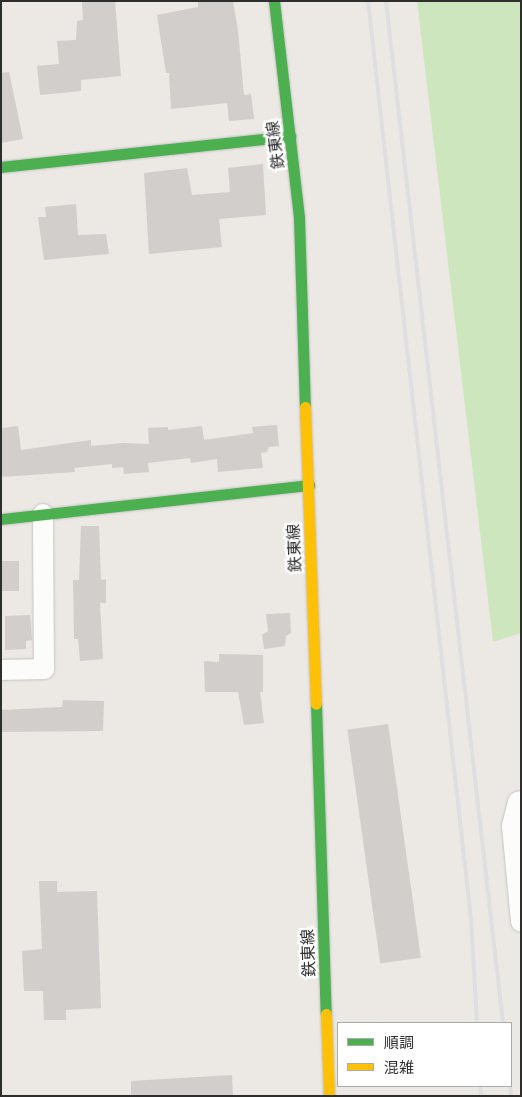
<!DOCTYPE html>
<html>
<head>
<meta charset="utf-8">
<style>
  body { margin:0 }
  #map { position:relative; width:522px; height:1097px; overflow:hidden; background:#ece8e4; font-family:Barlow,"Noto Sans JP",sans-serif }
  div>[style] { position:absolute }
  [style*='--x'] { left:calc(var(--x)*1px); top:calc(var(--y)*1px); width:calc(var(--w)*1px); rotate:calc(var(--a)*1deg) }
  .green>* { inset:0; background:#cee6be }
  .building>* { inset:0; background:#d1cecb; transform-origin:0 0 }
  .roads { filter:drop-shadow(0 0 1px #c5c4c5) drop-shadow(0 0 1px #c5c4c5) }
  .street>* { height:20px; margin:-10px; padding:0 10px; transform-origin:10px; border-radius:10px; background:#fcfcfb }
  .fast>* { height:11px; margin:-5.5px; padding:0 5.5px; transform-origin:5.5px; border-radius:5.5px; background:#4caf50 }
  .slow>* { height:11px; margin:-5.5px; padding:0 5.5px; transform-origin:5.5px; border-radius:5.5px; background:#ffc107 }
  .rail>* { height:4px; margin:-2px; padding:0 2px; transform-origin:2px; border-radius:2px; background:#dfdfe1 }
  span { translate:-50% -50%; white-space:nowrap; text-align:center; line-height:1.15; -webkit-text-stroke:5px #fff; paint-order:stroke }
  .street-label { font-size:16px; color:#2e2e2e }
  .frame { position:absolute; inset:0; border:2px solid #2e2e2e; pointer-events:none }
  .legend { position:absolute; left:337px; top:1022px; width:175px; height:65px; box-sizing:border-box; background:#fff; border:1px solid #ababab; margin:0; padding:6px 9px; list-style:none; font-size:15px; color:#2e2e2e }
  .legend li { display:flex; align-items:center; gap:10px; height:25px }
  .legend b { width:25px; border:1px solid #ababab }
</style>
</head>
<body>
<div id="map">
  <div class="green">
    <i style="clip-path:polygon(417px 1px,521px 1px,521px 633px,493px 642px)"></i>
  </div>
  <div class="building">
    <i style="clip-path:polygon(82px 1px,115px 1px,121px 76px,81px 80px,81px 91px,40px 95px,37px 66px,59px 64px,57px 41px,76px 40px,77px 21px,83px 20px)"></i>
    <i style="clip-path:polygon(198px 1px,233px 1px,238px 30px,244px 95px,251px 94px,254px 119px,229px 121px,227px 103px,171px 109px,169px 73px,166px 73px,157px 15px,198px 7px)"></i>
    <i style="clip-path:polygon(9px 72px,23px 139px,1px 143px,1px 73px)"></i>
    <i style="clip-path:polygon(263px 164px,266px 215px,219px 219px,222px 247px,149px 254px,144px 173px,187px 168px,192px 195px,230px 192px,228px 168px)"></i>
    <i style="clip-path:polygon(76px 204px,78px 235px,106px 234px,109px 254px,44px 260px,38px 217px,46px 217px,45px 207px)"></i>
    <i style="clip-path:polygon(277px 425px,279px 446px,269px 447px,267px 452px,261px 453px,263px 468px,218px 472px,217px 459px,191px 463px,190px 458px,148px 463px,149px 472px,124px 474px,123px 467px,112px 468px,112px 464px,74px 468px,75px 472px,1px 477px,1px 428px,18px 426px,21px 450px,91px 440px,91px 446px,123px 443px,149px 444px,148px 428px,168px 427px,168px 430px,202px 426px,204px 440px,253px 433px,252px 427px)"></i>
    <i style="clip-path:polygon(81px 526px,99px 526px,101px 580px,106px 579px,106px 603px,100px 603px,103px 659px,80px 661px,78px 639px,74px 639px,73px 580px,79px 580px)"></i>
    <i style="left:1px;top:561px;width:18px;height:30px"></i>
    <i style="clip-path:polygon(290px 613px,291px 633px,286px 636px,285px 646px,264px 649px,262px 635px,268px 631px,266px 614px)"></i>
    <i style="clip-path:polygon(30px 615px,32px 640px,26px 641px,26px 649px,5px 650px,5px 616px)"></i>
    <i style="clip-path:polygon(219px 654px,263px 655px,263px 692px,260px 692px,264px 723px,244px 725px,238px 692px,205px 692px,204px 661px,219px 662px)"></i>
    <i style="clip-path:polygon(63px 700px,104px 701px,103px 731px,1px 732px,1px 710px,62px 707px)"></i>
    <i style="left:388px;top:724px;width:236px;height:41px;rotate:82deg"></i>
    <i style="clip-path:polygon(39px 881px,57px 881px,57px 892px,97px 891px,101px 1008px,66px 1010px,66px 1020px,44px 1020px,43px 991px,24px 991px,22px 951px,42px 949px)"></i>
    <i style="clip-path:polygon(232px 1075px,233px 1096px,131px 1096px,131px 1081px)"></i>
  </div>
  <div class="roads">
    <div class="street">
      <i style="--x:1;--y:670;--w:43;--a:-1.3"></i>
      <i style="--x:44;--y:669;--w:155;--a:-90.4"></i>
      <i style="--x:521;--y:801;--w:3;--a:162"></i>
      <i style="--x:518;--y:802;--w:25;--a:104"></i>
      <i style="--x:512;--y:826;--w:96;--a:84.6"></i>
    </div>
    <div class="fast">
      <i style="--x:274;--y:1;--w:218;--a:83.4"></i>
      <i style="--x:299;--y:218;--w:189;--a:88.2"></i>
      <i style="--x:1;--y:167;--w:291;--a:-6.1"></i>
      <i style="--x:1;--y:519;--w:310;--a:-6.3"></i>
      <i style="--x:316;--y:704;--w:310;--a:88.2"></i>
    </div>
    <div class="slow">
      <i style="--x:305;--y:407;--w:297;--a:87.9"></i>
      <i style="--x:326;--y:1014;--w:82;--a:87.9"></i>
    </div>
  </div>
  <div class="rail">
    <i style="--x:368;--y:1;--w:924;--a:83.6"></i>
    <i style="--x:471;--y:919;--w:104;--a:86.7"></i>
    <i style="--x:386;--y:1;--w:1029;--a:83.47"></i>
    <i style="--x:480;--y:1086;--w:10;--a:84"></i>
    <i style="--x:510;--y:1086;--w:10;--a:84"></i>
  </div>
  <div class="street-label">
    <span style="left:275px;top:145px;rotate:-97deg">鉄東線</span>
    <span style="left:294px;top:548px;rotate:-92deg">鉄東線</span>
    <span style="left:308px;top:953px;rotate:-92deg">鉄東線</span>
  </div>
  <div class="frame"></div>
  <ul class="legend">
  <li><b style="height:6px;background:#4caf50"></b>順調</li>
  <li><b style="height:6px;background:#ffc107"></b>混雑</li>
  </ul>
</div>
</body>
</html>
